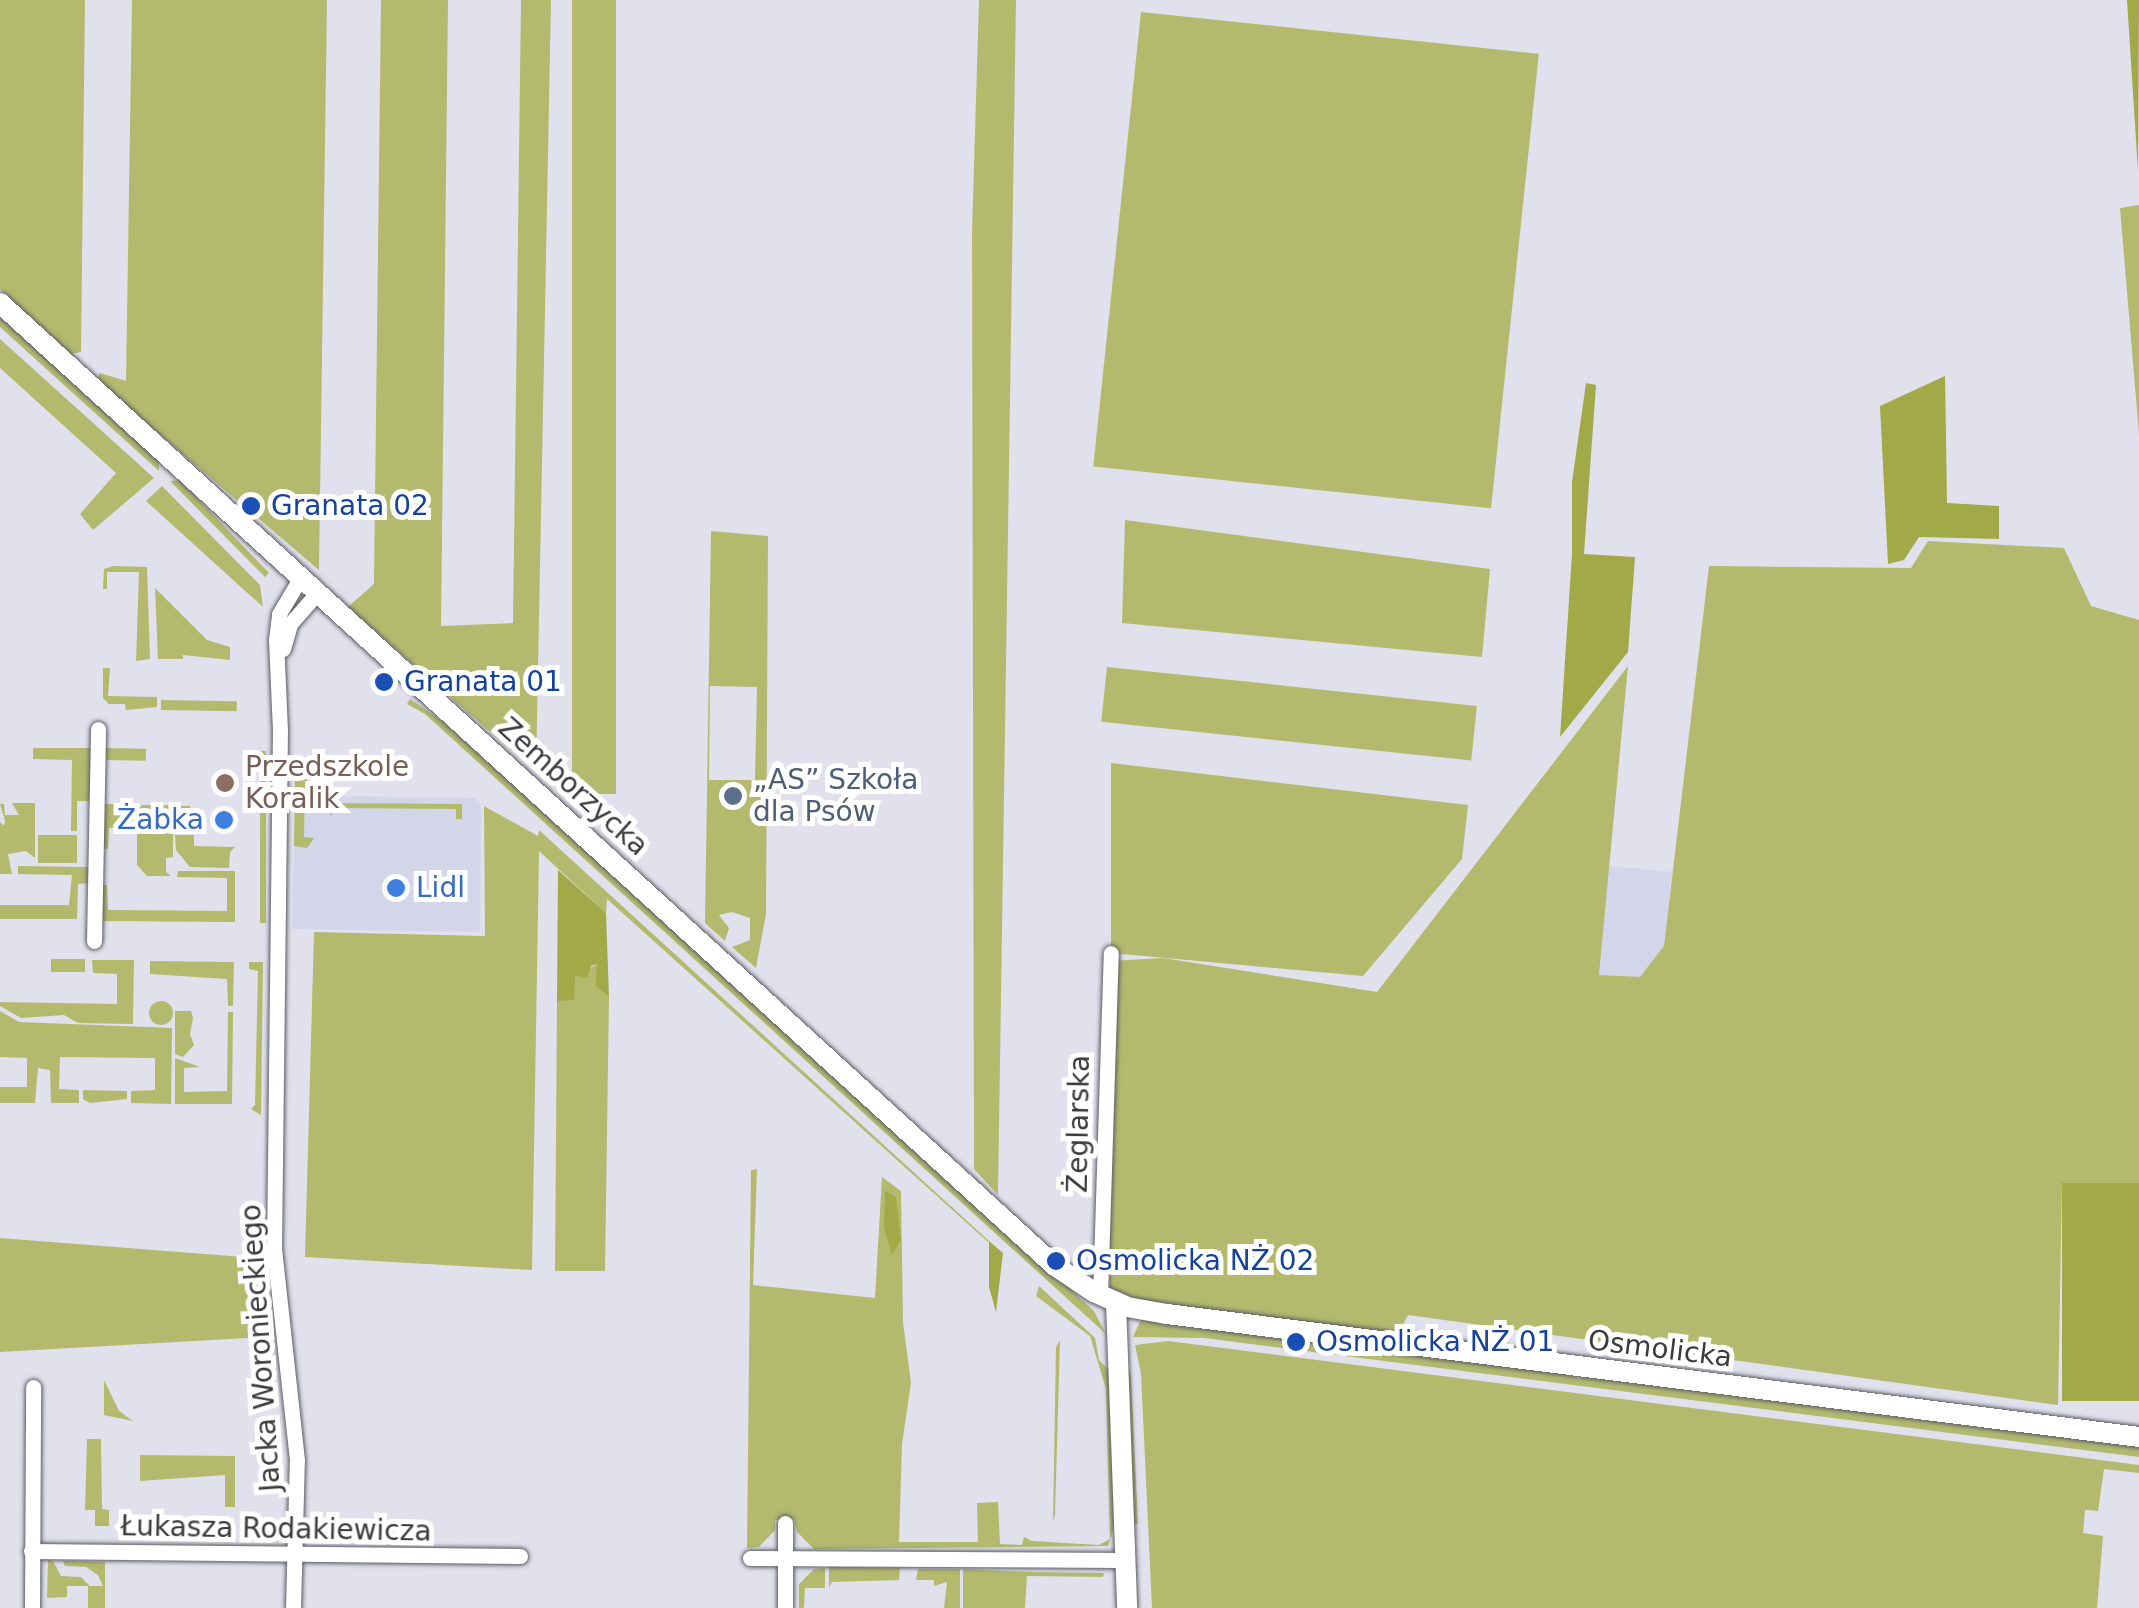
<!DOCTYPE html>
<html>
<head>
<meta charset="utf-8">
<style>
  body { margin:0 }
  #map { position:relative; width:2139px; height:1608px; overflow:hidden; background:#e0e1ec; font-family:"DejaVu Sans",sans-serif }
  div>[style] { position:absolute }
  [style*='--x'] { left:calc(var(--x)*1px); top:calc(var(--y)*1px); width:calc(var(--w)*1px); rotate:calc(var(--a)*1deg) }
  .built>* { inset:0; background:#d3d6e8 }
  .green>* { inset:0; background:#b3ba6e; transform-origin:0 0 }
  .round { border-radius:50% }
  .forest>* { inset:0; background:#a2a947; transform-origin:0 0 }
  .roads { filter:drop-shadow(0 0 2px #5a5b64) drop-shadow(0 0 2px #5a5b64) }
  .minor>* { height:15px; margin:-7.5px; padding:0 7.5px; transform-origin:7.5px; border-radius:7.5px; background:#fff }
  .tertiary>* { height:20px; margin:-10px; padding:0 10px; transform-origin:10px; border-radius:10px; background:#fff }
  .dots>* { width:28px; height:28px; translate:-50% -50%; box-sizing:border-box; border:5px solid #fff; border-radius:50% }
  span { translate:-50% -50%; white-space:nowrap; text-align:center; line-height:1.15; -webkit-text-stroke:10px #fff; paint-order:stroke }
  .transit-label { font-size:28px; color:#164399 }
  .left { translate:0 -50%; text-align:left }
  .education-label { font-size:28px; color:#785e54 }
  .service-label { font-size:28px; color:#4e5e75 }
  .street-label { font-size:28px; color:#3a3b3f }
  .shop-label { font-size:28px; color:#366cbe }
  .right { translate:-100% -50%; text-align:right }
</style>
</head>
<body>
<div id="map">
  <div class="built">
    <i style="clip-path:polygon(295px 773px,329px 773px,329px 796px,474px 798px,481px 804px,480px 932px,293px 929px)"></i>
    <i style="clip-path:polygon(1609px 866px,1672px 872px,1664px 947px,1640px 978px,1599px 975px)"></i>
  </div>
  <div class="green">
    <i style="clip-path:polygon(0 0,85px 0,81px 352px,71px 354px,0 289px)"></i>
    <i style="clip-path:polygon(132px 0,327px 0,319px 570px,96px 380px,100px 373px,126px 381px)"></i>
    <i style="clip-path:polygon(381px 0,448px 0,441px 626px,513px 623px,521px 0,551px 0,536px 772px,348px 607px,374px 584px)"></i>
    <i style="left:572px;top:0;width:44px;height:794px"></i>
    <i style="clip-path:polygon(979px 0,1016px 0,998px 1195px,974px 1169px,972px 232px)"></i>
    <i style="left:1141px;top:12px;width:400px;height:457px;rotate:6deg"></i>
    <i style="clip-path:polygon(2139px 205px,2139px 434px,2120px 208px)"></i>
    <i style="clip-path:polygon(0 313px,159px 460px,159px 471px,0 327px)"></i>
    <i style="clip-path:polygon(0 339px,154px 478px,93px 530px,80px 514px,116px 473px,0 368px)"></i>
    <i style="clip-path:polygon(180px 480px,269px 573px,265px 577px,170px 481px)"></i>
    <i style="clip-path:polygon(162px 486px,260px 585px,263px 607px,146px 501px)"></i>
    <i style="clip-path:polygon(1125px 520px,1490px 569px,1482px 657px,1122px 623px)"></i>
    <i style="clip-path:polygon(evenodd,711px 531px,768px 536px,766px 914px,756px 968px,732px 947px,750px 940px,750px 918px,732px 912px,719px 915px,729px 928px,725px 941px,705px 923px,711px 531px,710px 686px,757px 687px,755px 780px,709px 780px,710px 686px)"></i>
    <i style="clip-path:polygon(1928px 541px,2064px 548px,2091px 606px,2139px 620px,2139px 1183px,2062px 1184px,2058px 1405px,1408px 1315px,1395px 1340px,1148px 1303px,1110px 1290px,1110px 961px,1163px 958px,1377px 992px,1628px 666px,1599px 975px,1640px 977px,1664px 946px,1709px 566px,1911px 568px)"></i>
    <i style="clip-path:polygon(113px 566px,147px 567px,150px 659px,136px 661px,139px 572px,107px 572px,107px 589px,103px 589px,104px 569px)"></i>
    <i style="clip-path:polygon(155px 588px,207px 640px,230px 647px,230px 660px,183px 655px,183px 659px,158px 659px)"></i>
    <i style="left:1107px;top:667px;width:372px;height:55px;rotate:6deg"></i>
    <i style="clip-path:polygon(103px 668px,110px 668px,108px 696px,157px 697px,157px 707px,126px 710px,125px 704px,109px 704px,103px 698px)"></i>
    <i style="clip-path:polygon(410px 699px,454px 729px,938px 1167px,1094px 1311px,1106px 1334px,425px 714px,407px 704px)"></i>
    <i style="left:161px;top:700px;width:76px;height:10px;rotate:1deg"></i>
    <i style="clip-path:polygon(33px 748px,93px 748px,92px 801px,77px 801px,77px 831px,71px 831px,72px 760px,33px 759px)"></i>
    <i style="left:101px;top:748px;width:45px;height:12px;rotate:1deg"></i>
    <i style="left:260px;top:751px;width:6px;height:172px"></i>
    <i style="clip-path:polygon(1111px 763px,1468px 805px,1462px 859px,1363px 976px,1111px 953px)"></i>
    <i style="clip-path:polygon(295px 773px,311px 773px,314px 780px,305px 781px,304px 837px,314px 838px,307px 848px,294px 846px)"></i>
    <i style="clip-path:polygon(328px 796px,332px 803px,462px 804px,462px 819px,456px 819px,456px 809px,334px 808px,331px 817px)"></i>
    <i style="clip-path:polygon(12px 803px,35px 803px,35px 858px,26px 851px,8px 854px,12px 874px,0 874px,0 822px,4px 826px,5px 821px,0 804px,4px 804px,5px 815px,19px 815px)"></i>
    <i style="clip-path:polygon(100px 804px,131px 804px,152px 830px,136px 805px,153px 805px,155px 811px,157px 805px,190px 806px,194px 831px,173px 831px,173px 857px,166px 858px,166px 872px,171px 876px,147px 876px,137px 865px,137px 829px,109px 828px,108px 849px,105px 849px,100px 843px)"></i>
    <i style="clip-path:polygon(484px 806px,538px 836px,539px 830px,989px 1241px,988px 1242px,607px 899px,606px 913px,539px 851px,532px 1270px,305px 1257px,314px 932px,485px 936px)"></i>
    <i style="left:38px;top:835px;width:39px;height:28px"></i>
    <i style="clip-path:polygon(175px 835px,194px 835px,194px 846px,235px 847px,230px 852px,229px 868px,190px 867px,176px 850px)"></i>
    <i style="clip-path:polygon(18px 866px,89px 867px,90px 883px,78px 884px,77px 919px,0 919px,0 905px,69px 905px,72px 875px,18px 874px)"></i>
    <i style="clip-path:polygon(178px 871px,235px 871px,235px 922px,99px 921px,99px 885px,107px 885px,108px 910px,227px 911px,227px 878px,177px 877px)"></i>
    <i style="left:51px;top:959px;width:34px;height:13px"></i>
    <i style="clip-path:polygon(92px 960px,134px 960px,133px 1024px,78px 1023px,64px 1015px,21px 1018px,0 1006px,0 1002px,117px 1004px,117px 974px,93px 973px)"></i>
    <i style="clip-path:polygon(150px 961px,234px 962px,233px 1006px,228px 1006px,227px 979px,150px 974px)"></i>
    <i style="clip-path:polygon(249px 962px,263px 962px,261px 1115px,251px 1109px,255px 1105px,258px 971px,249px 969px)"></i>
    <i style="clip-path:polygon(598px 964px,595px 986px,609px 997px,605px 1271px,555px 1271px,557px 1001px,565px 1000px,575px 975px)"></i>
    <i class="round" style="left:149px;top:1001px;width:24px;height:24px"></i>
    <i style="clip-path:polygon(0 1011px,19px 1022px,172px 1028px,171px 1104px,131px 1103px,131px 1091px,155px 1090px,155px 1058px,60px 1057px,59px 1089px,79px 1090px,79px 1103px,51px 1103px,50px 1070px,38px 1068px,35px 1103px,0 1103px,0 1087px,27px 1087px,27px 1058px,0 1057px)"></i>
    <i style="clip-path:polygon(175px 1011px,191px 1011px,193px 1018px,190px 1034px,194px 1045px,183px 1057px,175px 1054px)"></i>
    <i style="clip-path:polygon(228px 1012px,233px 1012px,232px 1104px,175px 1104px,175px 1058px,200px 1067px,184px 1068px,184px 1092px,227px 1091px)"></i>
    <i style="clip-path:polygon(83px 1090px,127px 1091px,127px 1099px,90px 1103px,83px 1099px)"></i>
    <i style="clip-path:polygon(757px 1169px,753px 1285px,875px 1298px,882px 1177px,901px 1191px,903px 1322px,911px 1383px,902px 1444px,899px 1542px,978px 1542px,977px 1503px,998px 1502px,1000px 1544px,1022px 1545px,1024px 1537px,1032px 1541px,1099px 1545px,1110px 1539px,1106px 1389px,1090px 1336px,1036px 1296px,1039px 1286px,1095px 1338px,1099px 1360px,1108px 1369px,1116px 1521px,1108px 1546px,814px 1549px,797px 1532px,794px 1519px,775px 1520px,775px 1530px,759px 1547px,747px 1548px,751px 1170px)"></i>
    <i style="clip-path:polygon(0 1238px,269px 1259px,264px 1337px,0 1352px)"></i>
    <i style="clip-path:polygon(1141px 1319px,1562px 1372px,1580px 1379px,1582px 1375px,2139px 1443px,2139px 1457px,1204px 1338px,1133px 1337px)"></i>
    <i style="clip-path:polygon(1060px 1340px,1055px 1515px,1053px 1522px,1056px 1347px)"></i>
    <i style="clip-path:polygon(1168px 1341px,2139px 1465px,2139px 1473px,2104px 1469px,2098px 1511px,2085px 1510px,2083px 1533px,2103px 1536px,2097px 1608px,1152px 1608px,1141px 1374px,1135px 1345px)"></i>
    <i style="clip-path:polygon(1127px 1360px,1131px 1376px,1138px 1524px,1130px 1524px)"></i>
    <i style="clip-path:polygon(104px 1380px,119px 1411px,133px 1421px,104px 1415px)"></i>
    <i style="clip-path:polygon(87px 1439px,101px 1439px,102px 1509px,109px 1510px,109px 1526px,95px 1526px,95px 1510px,85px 1510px)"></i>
    <i style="clip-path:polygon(140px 1455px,235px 1456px,235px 1507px,225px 1507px,225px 1475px,140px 1481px)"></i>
    <i style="clip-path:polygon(48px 1560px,53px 1561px,61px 1576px,81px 1577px,90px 1586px,103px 1586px,98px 1575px,86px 1567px,65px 1566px,63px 1561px,105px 1562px,105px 1608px,88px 1608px,88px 1586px,67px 1586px,67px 1597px,47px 1598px)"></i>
    <i style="clip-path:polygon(829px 1567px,900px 1568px,899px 1580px,832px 1582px,829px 1588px)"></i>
    <i style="clip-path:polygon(825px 1568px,825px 1588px,805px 1588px,804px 1608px,799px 1608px,799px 1584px,814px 1569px)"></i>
    <i style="clip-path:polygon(918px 1569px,960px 1569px,960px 1608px,944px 1608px,947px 1582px,934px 1586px,934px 1580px,916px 1580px)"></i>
    <i style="clip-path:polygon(963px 1569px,1030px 1572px,1104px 1573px,1103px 1577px,1027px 1576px,1025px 1608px,963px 1608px)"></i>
  </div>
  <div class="forest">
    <i style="clip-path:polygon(2127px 0,2139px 0,2138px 171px)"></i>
    <i style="clip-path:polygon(1945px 376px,1947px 503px,1999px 506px,1999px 539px,1919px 537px,1904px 560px,1888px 564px,1880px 406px)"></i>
    <i style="clip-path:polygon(1586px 383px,1596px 385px,1584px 554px,1635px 557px,1628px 652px,1560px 737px,1572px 554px,1572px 482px)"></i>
    <i style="clip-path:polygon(558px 870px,606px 913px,609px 997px,595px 986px,597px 964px,591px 966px,587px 978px,575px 975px,574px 1000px,557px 1001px)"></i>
    <i style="left:2139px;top:1183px;width:218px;height:77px;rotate:90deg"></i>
    <i style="clip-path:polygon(885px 1191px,896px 1197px,901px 1240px,892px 1255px,884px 1228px)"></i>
    <i style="clip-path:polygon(989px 1241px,1003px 1253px,996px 1312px,989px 1287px)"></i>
  </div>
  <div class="roads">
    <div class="minor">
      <i style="--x:283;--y:649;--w:26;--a:-74"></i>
      <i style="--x:290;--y:624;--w:43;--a:-48.8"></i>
      <i style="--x:94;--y:941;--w:212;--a:-88.9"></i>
      <i style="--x:1100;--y:1296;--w:343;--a:-88.2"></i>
      <i style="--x:31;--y:1551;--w:489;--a:0.6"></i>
      <i style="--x:750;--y:1558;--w:374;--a:0.3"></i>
      <i style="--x:32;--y:1608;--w:221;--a:-89.7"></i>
      <i style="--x:293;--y:1608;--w:148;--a:-88.5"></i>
      <i style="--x:297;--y:1460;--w:212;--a:-96.2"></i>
      <i style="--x:274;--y:1249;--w:518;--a:-89.34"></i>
      <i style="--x:280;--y:731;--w:91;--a:-92.5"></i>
      <i style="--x:276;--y:640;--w:26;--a:-83"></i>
      <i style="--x:279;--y:614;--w:43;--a:-59.3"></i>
      <i style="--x:785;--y:1608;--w:85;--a:-90"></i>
    </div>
    <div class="tertiary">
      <i style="--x:0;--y:303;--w:1428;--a:42.39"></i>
      <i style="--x:1055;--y:1266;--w:47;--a:33.7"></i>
      <i style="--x:1094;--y:1292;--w:36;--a:24"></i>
      <i style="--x:1127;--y:1307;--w:41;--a:9.9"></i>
      <i style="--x:1167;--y:1314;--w:980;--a:7.21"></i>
      <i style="--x:1116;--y:1303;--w:305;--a:87.9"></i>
    </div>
  </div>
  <div class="dots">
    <i style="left:251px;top:506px;background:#1a4fb4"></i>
    <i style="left:384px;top:682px;background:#1a4fb4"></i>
    <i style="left:225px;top:783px;background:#8d6e63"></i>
    <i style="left:733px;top:796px;background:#5c6f8a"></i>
    <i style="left:224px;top:820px;background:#3f7fe0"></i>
    <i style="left:396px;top:888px;background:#3f7fe0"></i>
    <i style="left:1056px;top:1261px;background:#1a4fb4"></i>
    <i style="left:1296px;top:1342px;background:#1a4fb4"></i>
  </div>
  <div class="transit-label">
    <span class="left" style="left:271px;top:506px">Granata 02</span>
    <span class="left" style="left:404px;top:682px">Granata 01</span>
    <span class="left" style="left:1076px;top:1261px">Osmolicka NŻ 02</span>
    <span class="left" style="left:1316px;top:1342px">Osmolicka NŻ 01</span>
  </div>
  <div class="education-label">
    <span class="left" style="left:245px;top:783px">Przedszkole<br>Koralik</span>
  </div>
  <div class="service-label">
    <span class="left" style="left:753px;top:796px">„AS” Szkoła<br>dla Psów</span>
  </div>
  <div class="street-label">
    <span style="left:573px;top:787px;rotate:42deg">Zemborzycka</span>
    <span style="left:1079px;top:1124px;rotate:-89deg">Żeglarska</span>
    <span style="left:261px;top:1348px;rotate:-94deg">Jacka Woronieckiego</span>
    <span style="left:1660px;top:1349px;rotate:7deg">Osmolicka</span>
    <span style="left:276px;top:1529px;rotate:1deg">Łukasza Rodakiewicza</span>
  </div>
  <div class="shop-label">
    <span class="right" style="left:204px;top:820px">Żabka</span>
    <span class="left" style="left:416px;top:888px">Lidl</span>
  </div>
</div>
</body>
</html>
